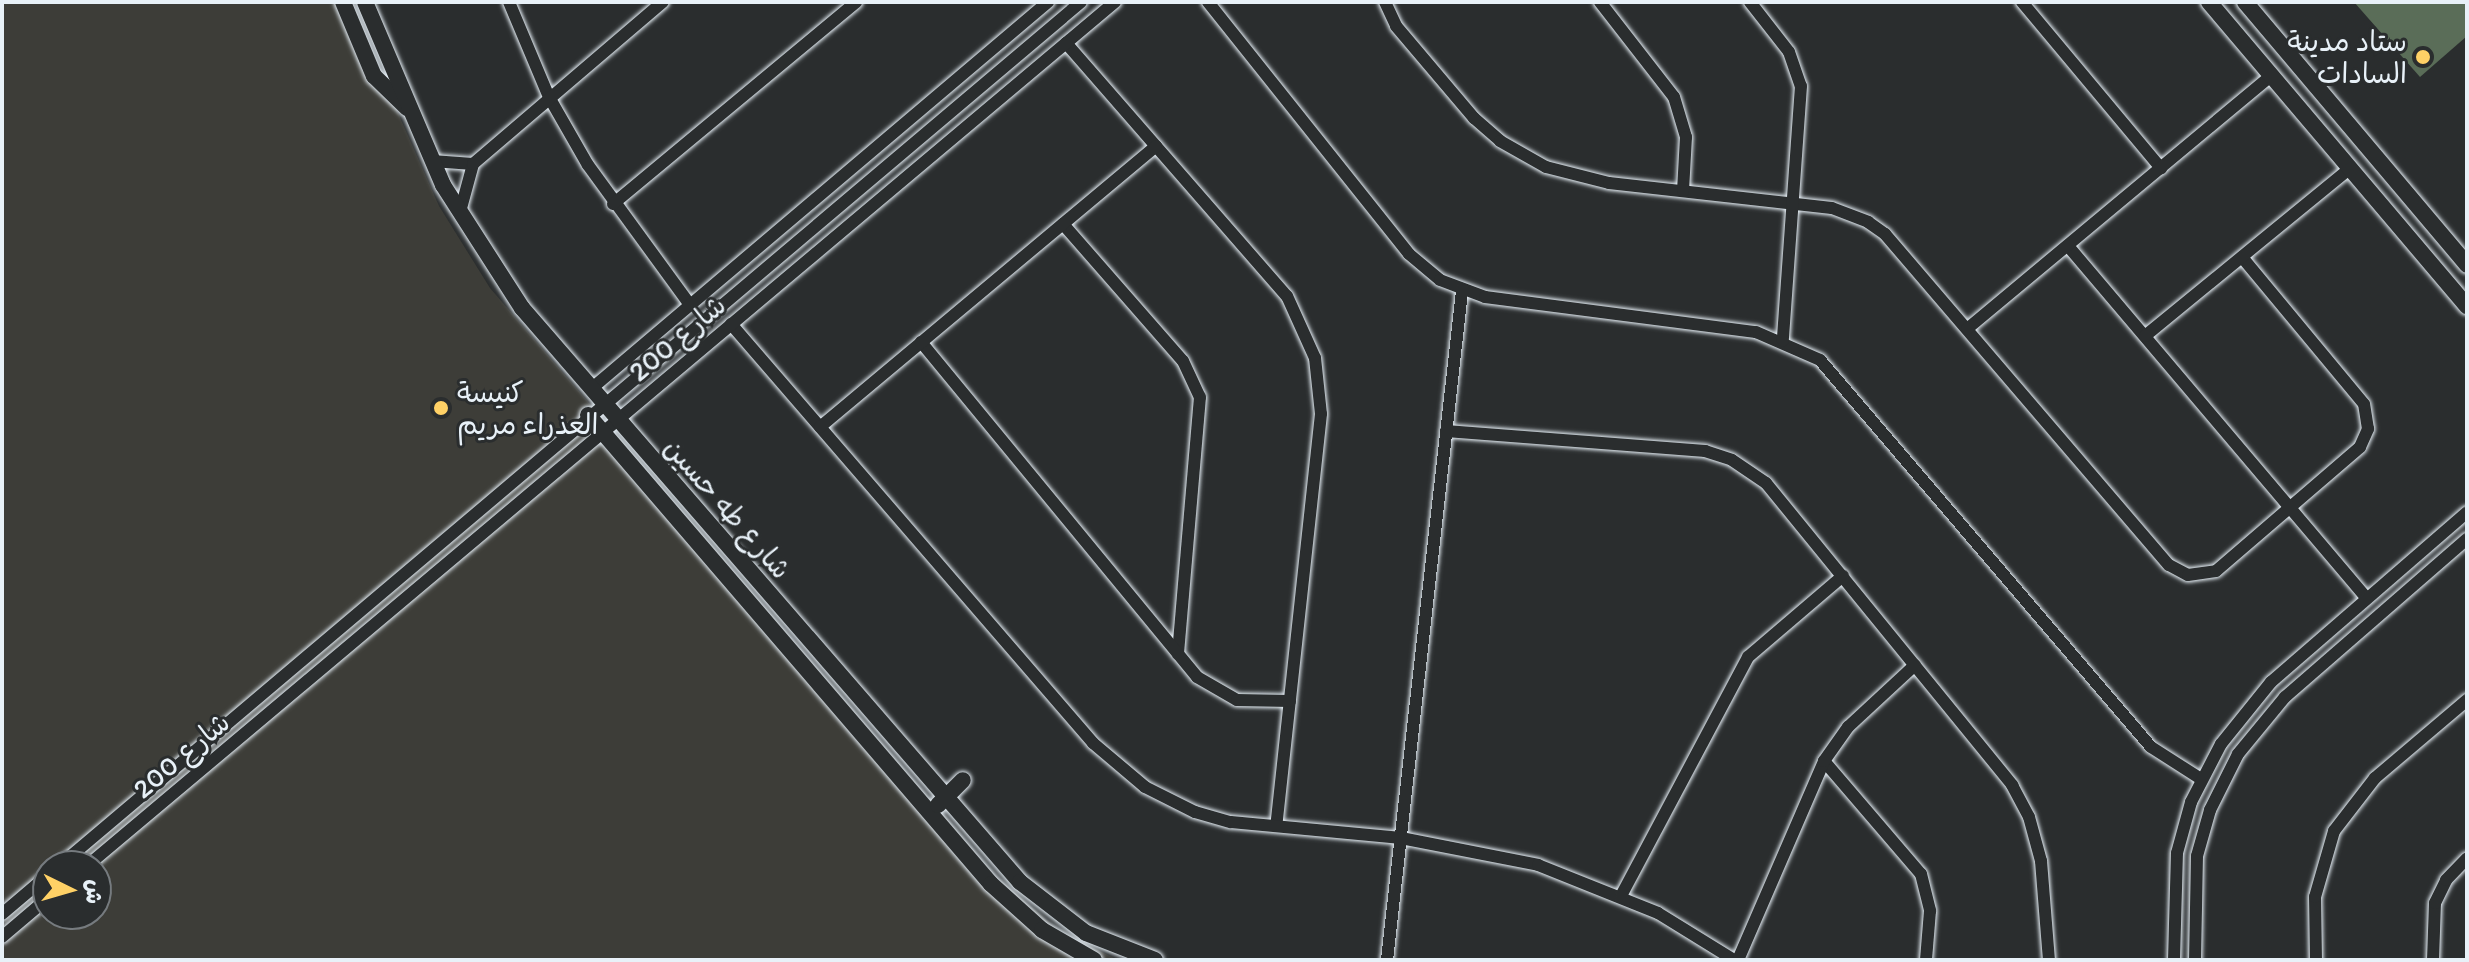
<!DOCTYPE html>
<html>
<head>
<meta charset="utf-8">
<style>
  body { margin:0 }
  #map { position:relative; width:2469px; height:962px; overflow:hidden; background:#2a2d2e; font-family:Itim,"Playpen Sans Arabic",sans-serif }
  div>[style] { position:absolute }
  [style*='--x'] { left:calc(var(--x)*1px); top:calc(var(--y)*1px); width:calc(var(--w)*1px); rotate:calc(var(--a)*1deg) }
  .built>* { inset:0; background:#3d3d38 }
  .green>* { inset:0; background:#5a6d58 }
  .roads { filter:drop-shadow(0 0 2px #e8f1f8) drop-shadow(0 0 2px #e8f1f8) }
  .minor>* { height:12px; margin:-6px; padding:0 6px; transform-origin:6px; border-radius:6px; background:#2a2d2e }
  .major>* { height:16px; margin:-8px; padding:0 8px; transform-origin:8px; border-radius:8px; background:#2a2d2e }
  .dots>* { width:22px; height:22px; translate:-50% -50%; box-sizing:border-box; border:4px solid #2a2d2e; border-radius:50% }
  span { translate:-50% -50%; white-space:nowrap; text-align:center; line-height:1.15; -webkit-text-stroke:6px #2a2d2e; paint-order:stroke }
  .poi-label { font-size:28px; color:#e8f1f8 }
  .right { translate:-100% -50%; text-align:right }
  .left { translate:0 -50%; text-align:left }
  .street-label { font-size:28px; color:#e8f1f8 }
  .frame { position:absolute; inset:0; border:4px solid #e8f1f8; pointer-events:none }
  .north { position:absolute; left:32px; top:850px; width:80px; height:80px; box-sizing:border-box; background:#2a2d2e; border:2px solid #767b7f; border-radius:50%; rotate:95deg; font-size:22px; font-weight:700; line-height:32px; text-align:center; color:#e8f1f8 }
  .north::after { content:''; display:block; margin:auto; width:28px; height:36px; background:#ffd166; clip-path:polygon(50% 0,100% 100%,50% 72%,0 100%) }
</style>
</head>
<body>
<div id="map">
  <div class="built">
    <i style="clip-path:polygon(evenodd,2px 2px,349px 2px,439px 206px,490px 288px,997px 877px,1059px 931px,1118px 960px,2px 960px,2px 2px,48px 866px,96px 866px,96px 914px,48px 914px,48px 866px)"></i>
  </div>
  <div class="green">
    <i style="clip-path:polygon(2354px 2px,2467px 2px,2467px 36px,2420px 77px)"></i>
  </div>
  <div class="roads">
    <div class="minor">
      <i style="--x:509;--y:2;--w:103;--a:67.2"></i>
      <i style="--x:549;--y:97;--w:78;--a:60.2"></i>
      <i style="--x:588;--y:165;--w:173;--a:53.9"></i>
      <i style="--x:1208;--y:2;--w:322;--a:51.4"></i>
      <i style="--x:1409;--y:254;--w:40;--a:40"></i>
      <i style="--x:1440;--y:280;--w:48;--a:20.7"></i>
      <i style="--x:1485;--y:297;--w:273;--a:7.4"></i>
      <i style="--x:1756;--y:332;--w:70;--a:23.6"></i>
      <i style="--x:1820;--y:360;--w:509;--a:49.46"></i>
      <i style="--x:2151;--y:747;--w:59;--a:32.6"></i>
      <i style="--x:1385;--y:2;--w:26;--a:65"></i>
      <i style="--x:1396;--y:26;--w:121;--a:49.7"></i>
      <i style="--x:1474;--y:118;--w:35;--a:41"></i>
      <i style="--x:1500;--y:141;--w:53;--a:29.5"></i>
      <i style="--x:1546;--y:167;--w:65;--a:14.3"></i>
      <i style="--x:1609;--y:183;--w:224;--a:6.4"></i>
      <i style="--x:1832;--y:208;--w:39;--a:21"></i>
      <i style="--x:1868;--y:222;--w:21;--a:35"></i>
      <i style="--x:1885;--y:234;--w:436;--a:49.4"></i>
      <i style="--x:2169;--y:565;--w:21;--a:28"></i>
      <i style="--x:2188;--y:575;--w:28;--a:-8"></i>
      <i style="--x:2216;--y:571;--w:190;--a:-40.7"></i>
      <i style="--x:2360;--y:447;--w:20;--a:-66"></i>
      <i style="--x:2368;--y:429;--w:25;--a:-99"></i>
      <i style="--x:2364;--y:404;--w:191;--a:-129.7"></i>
      <i style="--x:1600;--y:2;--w:120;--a:52.1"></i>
      <i style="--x:1674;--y:97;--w:42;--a:73.3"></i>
      <i style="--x:1686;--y:137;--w:54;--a:93.2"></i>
      <i style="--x:1750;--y:2;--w:63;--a:52"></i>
      <i style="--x:1789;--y:52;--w:36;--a:71"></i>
      <i style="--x:1801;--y:86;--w:255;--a:94.1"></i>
      <i style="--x:2022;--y:2;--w:217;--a:50.1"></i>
      <i style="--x:1066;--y:43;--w:336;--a:48.9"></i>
      <i style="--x:1287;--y:296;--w:68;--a:65.7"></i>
      <i style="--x:1315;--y:358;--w:56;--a:83.9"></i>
      <i style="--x:1321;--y:414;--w:414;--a:96.2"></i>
      <i style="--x:432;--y:161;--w:41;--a:4.2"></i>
      <i style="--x:613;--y:204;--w:316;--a:-39.7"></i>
      <i style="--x:460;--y:212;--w:50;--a:-74.8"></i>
      <i style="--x:473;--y:164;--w:250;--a:-40.5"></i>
      <i style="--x:1063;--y:224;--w:182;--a:48.8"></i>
      <i style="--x:1183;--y:361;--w:40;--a:65"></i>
      <i style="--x:1200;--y:397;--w:258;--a:94.9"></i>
      <i style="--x:2068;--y:246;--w:462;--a:49.7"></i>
      <i style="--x:731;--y:324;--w:554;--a:49.17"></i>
      <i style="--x:1093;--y:743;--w:68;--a:40.2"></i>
      <i style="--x:1145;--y:787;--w:56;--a:26.6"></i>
      <i style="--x:1195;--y:812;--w:37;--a:16"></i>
      <i style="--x:1231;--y:822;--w:171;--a:5.4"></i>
      <i style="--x:1401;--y:838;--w:140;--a:11.1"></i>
      <i style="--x:1538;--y:865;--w:129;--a:21.8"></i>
      <i style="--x:1658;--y:913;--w:89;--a:31.7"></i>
      <i style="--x:1967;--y:329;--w:396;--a:-39.8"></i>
      <i style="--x:2145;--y:336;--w:264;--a:-39.3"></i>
      <i style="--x:921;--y:342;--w:434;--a:50.5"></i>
      <i style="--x:1197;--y:677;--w:46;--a:29.9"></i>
      <i style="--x:1237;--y:700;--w:53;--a:1.1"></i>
      <i style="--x:591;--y:389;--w:599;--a:-40.26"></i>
      <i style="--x:820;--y:427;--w:438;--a:-39.9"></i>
      <i style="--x:1446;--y:431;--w:260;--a:4.4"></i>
      <i style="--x:1705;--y:451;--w:28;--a:18"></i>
      <i style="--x:1732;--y:460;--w:41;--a:34.1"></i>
      <i style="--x:1766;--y:483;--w:390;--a:50.8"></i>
      <i style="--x:2012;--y:785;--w:36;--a:62"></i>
      <i style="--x:2029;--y:817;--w:46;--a:74.7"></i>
      <i style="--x:2041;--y:861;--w:99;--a:85.4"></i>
      <i style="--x:1824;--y:761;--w:149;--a:49.4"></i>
      <i style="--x:1921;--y:874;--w:38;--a:76"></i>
      <i style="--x:1930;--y:911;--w:49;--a:94.7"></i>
      <i style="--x:59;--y:866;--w:1338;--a:-40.21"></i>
      <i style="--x:87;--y:866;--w:1343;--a:-40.05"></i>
      <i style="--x:1621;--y:896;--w:271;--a:-62"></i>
      <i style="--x:1748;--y:657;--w:125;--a:-40.5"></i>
      <i style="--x:2;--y:914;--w:60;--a:-40.3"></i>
      <i style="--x:2;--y:937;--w:60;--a:-40.3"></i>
      <i style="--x:1387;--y:960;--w:673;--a:-83.6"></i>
      <i style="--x:1738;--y:960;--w:217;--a:-66.6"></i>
      <i style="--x:1824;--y:761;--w:42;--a:-54.8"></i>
      <i style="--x:1848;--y:727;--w:91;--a:-42.8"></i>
      <i style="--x:2174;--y:960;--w:107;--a:-88.4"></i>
      <i style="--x:2177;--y:853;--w:53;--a:-74.6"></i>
      <i style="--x:2191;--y:802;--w:65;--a:-62.7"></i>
      <i style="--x:2221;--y:744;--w:80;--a:-51.1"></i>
      <i style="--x:2271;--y:682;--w:259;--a:-40.9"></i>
      <i style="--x:2195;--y:960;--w:104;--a:-88.9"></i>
      <i style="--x:2197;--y:856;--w:48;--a:-74.2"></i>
      <i style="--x:2210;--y:810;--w:63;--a:-63.4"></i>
      <i style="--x:2238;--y:754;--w:74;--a:-50.5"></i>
      <i style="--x:2285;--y:697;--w:241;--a:-41"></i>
      <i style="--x:2316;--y:960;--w:63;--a:-90.9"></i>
      <i style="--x:2315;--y:897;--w:69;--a:-73.9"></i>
      <i style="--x:2334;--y:831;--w:67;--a:-52.3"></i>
      <i style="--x:2375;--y:778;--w:121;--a:-40.3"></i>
      <i style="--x:2433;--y:960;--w:57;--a:-88"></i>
      <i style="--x:2435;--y:903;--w:25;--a:-64"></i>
      <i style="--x:2446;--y:880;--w:30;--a:-46"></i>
    </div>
    <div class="major">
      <i style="--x:343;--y:2;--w:80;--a:67.3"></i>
      <i style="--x:374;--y:76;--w:46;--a:44.1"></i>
      <i style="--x:365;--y:2;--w:199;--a:66.9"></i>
      <i style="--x:443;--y:185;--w:146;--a:57.3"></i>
      <i style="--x:522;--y:308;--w:760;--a:49.06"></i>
      <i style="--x:1020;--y:882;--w:83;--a:37.7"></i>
      <i style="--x:1086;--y:933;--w:74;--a:21.4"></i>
      <i style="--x:2209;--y:2;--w:399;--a:49.7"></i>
      <i style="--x:2245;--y:2;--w:344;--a:49.8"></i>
      <i style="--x:588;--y:415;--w:618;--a:49.33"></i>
      <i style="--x:991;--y:884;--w:69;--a:42"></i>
      <i style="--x:1042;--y:930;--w:60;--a:30"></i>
      <i style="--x:938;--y:805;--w:35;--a:-45"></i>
    </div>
  </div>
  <div class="dots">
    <i style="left:2423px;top:57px;background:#ffd166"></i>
    <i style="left:441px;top:408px;background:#ffd166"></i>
  </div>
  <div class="poi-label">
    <span class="right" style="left:2407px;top:57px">ستاد مدينة<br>السادات</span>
    <span class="left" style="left:457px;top:408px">كنيسة<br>العذراء مريم</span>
  </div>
  <div class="street-label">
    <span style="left:677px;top:338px;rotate:-40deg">شارع 200</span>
    <span style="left:728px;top:508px;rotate:49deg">شارع طه حسين</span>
    <span style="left:181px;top:755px;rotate:-40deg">شارع 200</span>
  </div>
  <div class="frame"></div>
  <div class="north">ش</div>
</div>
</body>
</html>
